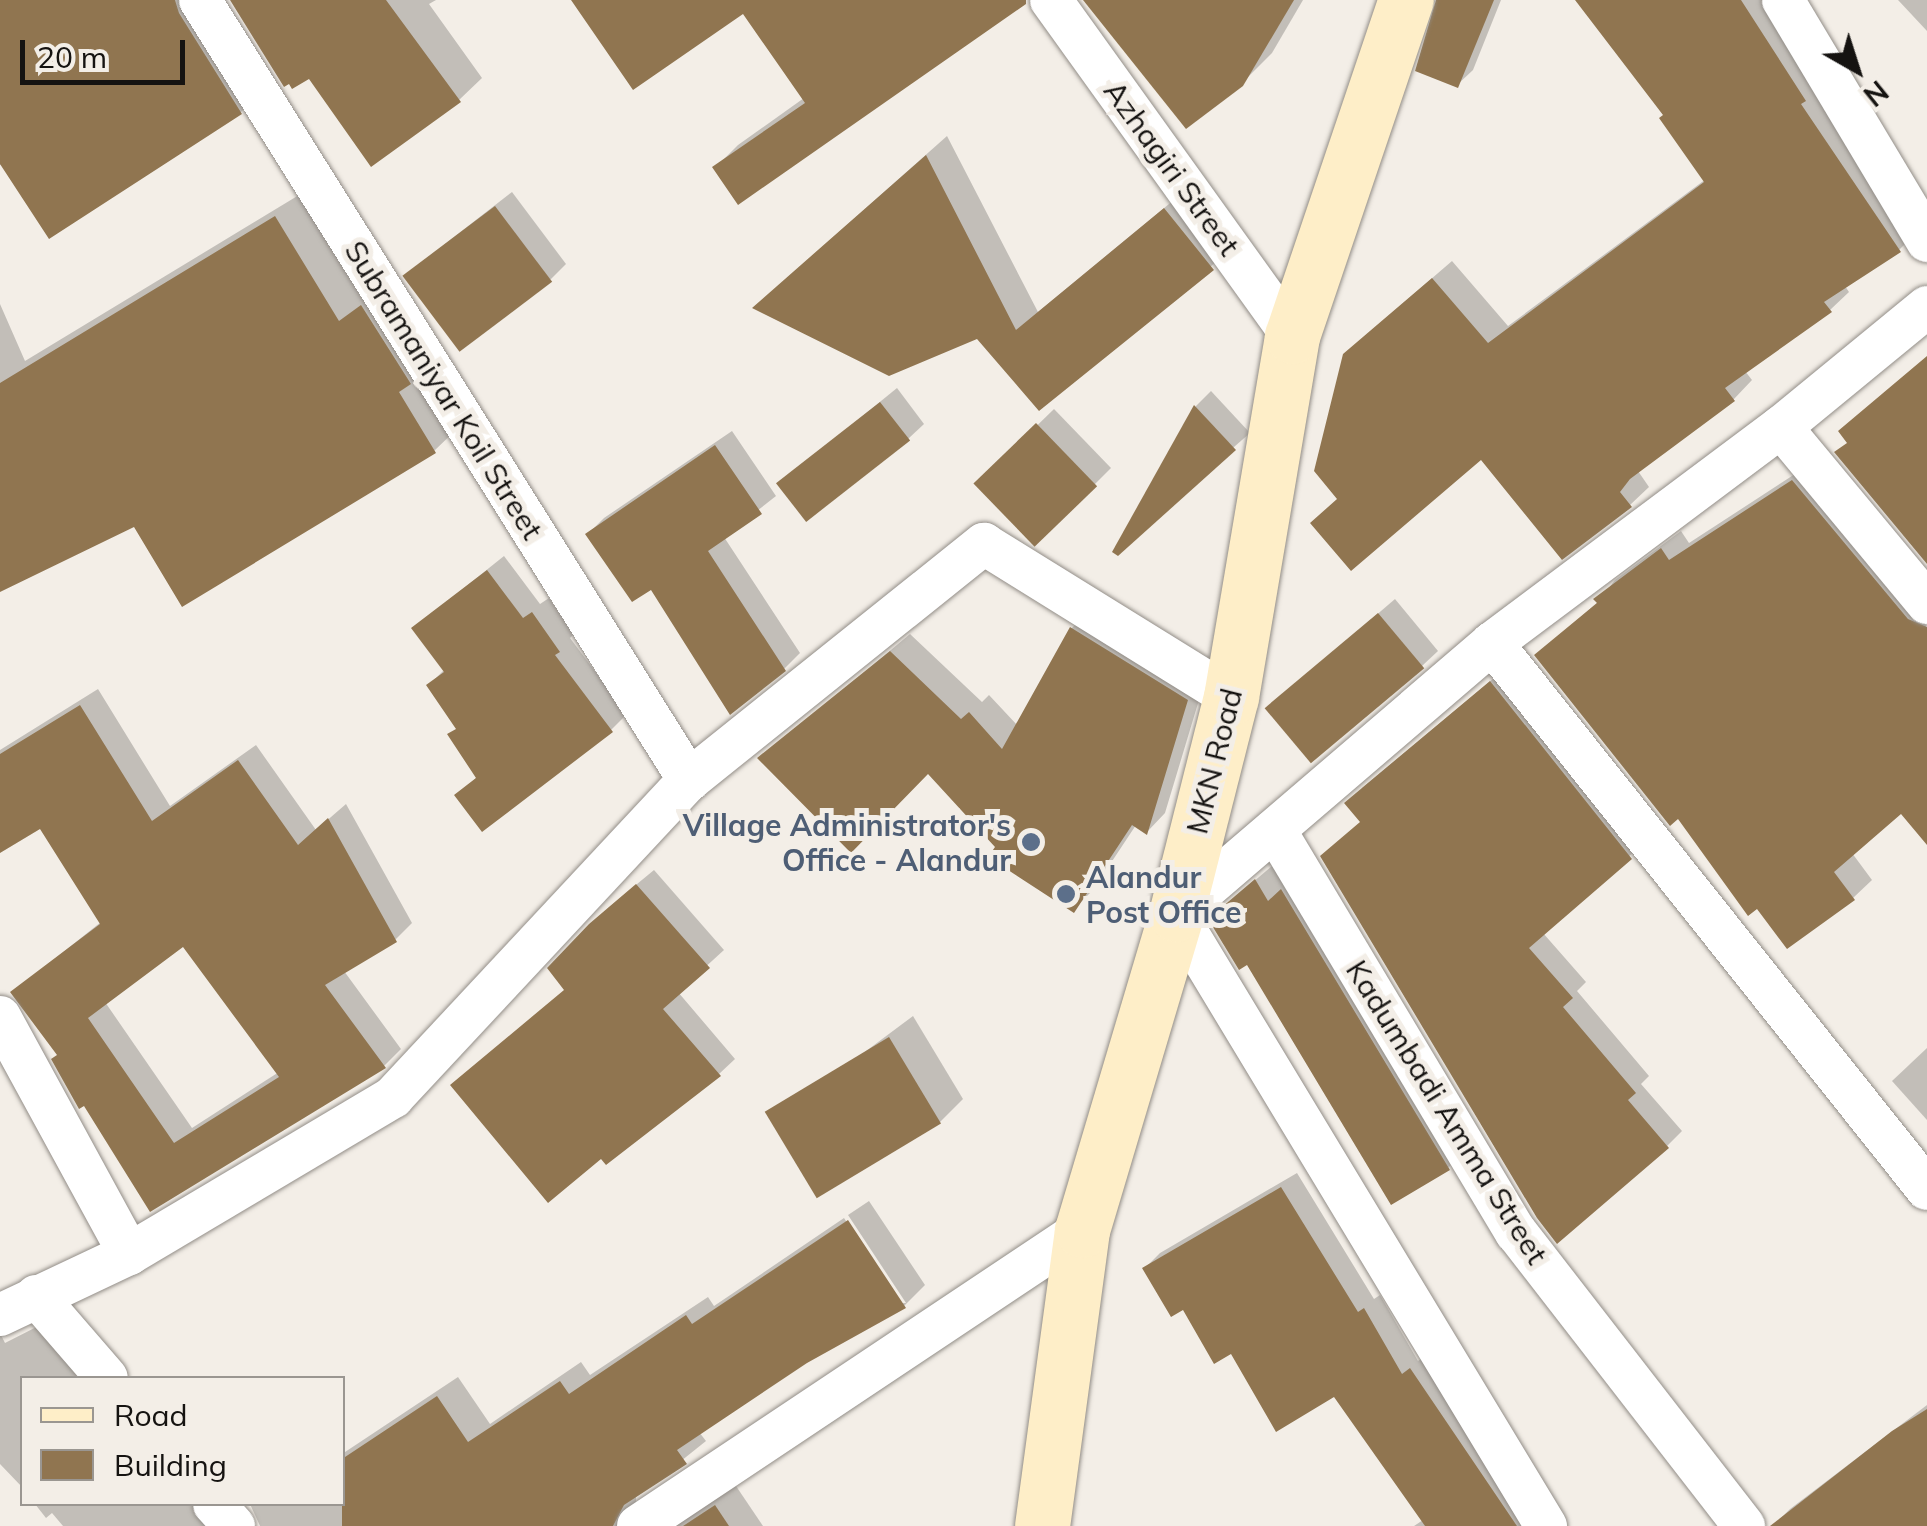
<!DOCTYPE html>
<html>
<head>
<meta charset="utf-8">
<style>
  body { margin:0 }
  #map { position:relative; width:1927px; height:1526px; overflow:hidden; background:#f3eee7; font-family:Mulish,sans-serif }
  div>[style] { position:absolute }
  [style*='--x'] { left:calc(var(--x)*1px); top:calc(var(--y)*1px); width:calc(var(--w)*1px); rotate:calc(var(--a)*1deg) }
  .shadow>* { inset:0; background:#0003 }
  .building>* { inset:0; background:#907550; transform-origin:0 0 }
  .roads { filter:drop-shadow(0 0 2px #928d87) drop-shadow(0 0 2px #928d87) }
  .street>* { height:42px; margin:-21px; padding:0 21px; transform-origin:21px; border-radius:21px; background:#fff }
  .secondary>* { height:55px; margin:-27.5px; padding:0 27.5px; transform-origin:27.5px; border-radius:27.5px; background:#feeec8 }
  .dots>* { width:28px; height:28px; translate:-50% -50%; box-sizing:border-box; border:5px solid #f3eee7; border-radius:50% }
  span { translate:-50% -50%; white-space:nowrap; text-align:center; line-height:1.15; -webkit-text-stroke:10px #f3eee7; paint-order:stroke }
  .street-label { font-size:30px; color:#151311 }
  .service-label { font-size:30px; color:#4e5e75; font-weight:700 }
  .right { translate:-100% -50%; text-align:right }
  .left { translate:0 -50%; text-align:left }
  .legend { position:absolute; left:20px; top:1376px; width:325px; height:130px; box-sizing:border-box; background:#f3eee7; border:2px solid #9a9691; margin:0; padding:12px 18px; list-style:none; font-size:30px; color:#151311 }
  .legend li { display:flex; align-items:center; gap:20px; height:50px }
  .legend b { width:50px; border:2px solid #9a9691 }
  .north { position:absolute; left:1807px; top:20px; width:100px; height:100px; -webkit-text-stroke:8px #f3eee7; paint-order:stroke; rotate:141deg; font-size:28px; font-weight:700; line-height:40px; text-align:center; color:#151311 }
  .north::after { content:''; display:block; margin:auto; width:35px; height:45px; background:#151311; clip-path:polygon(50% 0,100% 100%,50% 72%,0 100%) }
  .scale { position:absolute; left:20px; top:40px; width:165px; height:45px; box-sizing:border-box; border:5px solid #151311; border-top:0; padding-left:12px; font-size:30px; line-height:35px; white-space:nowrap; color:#151311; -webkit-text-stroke:8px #f3eee7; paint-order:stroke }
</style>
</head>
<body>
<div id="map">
  <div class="shadow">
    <i style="clip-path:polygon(0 0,208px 0,264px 89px,241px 112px,0 165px)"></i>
    <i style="clip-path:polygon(232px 0,436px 0,429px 4px,482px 78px,459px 100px,309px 76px)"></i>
    <i style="clip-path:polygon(574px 0,1023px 0,715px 168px,738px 145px,804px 98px,743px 11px)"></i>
    <i style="clip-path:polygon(1086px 0,1303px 0,1272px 53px,1241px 84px)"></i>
    <i style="clip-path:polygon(1442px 0,1501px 0,1473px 70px,1457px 85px)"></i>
    <i style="clip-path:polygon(1587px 0,1771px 0,1918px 231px,1899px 250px,1845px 286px,1849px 292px,1830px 310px,1745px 371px,1752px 380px,1734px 399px,1638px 471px,1649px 487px,1630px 505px,1481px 456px,1339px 498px,1365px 336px,1452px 261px,1508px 326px,1706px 179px)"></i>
    <i style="clip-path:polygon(1898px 0,1927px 0,1927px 31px)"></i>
    <i style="clip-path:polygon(947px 136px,1038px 312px,1186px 190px,1233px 248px,1039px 408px,978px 336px,776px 288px)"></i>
    <i style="clip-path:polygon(512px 192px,566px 264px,550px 280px,405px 275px)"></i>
    <i style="clip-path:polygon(299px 195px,363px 300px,385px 284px,458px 428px,434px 451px,135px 524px,0 589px,0 304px,25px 361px)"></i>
    <i style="clip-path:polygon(897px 388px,924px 424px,908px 439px,779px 484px)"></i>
    <i style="clip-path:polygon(1211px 391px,1250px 433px,1115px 551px,1196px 406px)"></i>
    <i style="clip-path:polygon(1054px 409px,1111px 468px,1095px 484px,977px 484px)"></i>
    <i style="clip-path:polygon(732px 431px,776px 496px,724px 537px,800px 653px,784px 669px,652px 586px,588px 534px,604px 518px)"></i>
    <i style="clip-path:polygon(1812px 463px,1926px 600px,1927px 841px,1901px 811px,1852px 853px,1872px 880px,1853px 898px,1758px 906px,1537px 655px,1599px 601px,1615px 580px,1681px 531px,1689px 543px)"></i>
    <i style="clip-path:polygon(504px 556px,540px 604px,549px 598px,574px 634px,570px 638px,627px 714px,611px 730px,457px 796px,478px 776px,458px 727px,429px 685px,445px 669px,414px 628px)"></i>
    <i style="clip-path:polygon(1395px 599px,1438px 651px,1422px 666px,1268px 708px)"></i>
    <i style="clip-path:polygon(1091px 609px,1205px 680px,1165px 813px,1147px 832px,1136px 825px,1093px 890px,1074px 909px,998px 847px,928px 771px,781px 742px,910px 634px,982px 702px,989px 695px,1018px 726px,1072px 628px)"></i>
    <i style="clip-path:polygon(1506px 668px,1645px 842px,1543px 933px,1586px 982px,1577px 991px,1649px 1076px,1641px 1084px,1682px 1131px,1667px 1146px,1362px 821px,1362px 788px)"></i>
    <i style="clip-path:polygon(evenodd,98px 689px,170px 806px,256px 745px,316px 830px,346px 804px,412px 923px,395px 940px,344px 971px,401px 1049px,384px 1066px,151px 1209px,60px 1054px,13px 992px,101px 922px,41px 825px,0 850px,0 750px,98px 689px,183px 943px,279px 1072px,192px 1128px,105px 1002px,183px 943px)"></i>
    <i style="clip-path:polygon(1272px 866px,1464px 1152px,1448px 1168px,1227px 904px)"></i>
    <i style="clip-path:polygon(654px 870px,724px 950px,678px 992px,735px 1059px,719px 1074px,566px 988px,608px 908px)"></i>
    <i style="clip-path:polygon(913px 1016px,963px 1099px,940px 1122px,776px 1124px,799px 1101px)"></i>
    <i style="clip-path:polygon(1927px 1048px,1927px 1120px,1892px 1081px)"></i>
    <i style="clip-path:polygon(1297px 1173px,1374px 1299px,1380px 1295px,1418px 1361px,1426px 1355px,1541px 1526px,1414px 1526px,1423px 1520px,1335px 1394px,1232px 1350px,1145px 1268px,1160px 1253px)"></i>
    <i style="clip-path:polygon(869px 1201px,925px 1285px,904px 1306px,806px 1361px,699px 1432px,706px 1441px,636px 1497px,636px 1518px,645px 1526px,260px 1526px,250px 1504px,342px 1504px,342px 1454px,458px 1377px,490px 1424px,581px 1362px,590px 1375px,708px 1297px,714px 1306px,844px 1218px,900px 1303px,906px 1303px,848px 1215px)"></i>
    <i style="clip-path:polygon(58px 1316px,98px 1378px,22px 1378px,22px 1487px,0 1464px,0 1333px,5px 1343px)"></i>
    <i style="clip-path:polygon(1927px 1405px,1927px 1526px,1773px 1526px,1790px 1509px)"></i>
    <i style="clip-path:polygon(736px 1486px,763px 1526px,672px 1526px)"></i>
    <i style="clip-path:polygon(35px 1504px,219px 1504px,244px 1526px,63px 1526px,52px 1513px,46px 1518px)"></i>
  </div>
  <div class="building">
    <i style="clip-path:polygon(0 0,175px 0,179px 13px,242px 114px,49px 239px,0 164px)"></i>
    <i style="clip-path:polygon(230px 0,386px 0,461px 102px,371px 167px,309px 79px,292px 89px,289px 84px,284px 87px)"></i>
    <i style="clip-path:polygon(571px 0,1026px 0,1026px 4px,738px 205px,712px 167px,805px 103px,743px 14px,633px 90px)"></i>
    <i style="clip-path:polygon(1083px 0,1294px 0,1243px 86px,1186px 129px)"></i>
    <i style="clip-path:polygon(1436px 0,1494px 0,1458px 88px,1415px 71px)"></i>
    <i style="clip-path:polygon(1575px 0,1741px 0,1806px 101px,1801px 104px,1901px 252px,1824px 302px,1832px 312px,1725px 388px,1735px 401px,1630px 479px,1620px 492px,1632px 507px,1562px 560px,1481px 460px,1351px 571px,1310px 523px,1337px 499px,1314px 471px,1343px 354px,1432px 278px,1488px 343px,1704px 182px,1659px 118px,1663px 115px)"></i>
    <i style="clip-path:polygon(926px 155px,1016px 330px,1164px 208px,1214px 270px,1039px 411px,977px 339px,889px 376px,752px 308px)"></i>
    <i style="left:495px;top:206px;width:95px;height:116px;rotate:53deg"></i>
    <i style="clip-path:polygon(275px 216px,339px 321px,361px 305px,411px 384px,399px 392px,436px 453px,182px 607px,134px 527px,0 592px,0 383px)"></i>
    <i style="clip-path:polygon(1927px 356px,1927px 564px,1834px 452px,1847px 443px,1838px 431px)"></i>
    <i style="left:880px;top:402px;width:49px;height:132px;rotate:52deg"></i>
    <i style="clip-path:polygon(1194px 405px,1236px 450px,1118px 556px,1112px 552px)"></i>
    <i style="left:1036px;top:423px;width:88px;height:87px;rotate:46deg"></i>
    <i style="clip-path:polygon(715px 445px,762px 514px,708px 551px,786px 671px,730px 715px,651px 590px,632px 602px,585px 534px)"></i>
    <i style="clip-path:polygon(1792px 480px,1908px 619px,1927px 627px,1927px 845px,1901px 814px,1834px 872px,1855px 900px,1787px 949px,1757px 909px,1748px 916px,1678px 819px,1670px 826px,1534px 655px,1597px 603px,1593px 599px,1661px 548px,1669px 560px)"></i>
    <i style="clip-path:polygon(487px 570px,523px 618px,532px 612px,560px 652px,555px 655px,613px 732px,482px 832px,454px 795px,476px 778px,447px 734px,456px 729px,426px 685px,444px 672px,411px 628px)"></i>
    <i style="left:1378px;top:613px;width:72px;height:148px;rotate:50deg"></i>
    <i style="clip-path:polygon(1070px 627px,1188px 700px,1147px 835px,1132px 825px,1074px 913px,988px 857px,995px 847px,928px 774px,851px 853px,757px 758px,890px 651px,961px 719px,969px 712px,1002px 749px)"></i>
    <i style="clip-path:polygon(1490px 681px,1632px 859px,1529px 948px,1573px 998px,1563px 1007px,1636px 1093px,1628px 1100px,1669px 1148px,1557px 1244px,1537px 1218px,1320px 856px,1360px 822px,1344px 803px)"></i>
    <i style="clip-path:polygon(evenodd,80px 705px,152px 821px,238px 760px,298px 845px,328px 818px,397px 942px,325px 985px,386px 1068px,150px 1212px,84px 1106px,79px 1109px,51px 1059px,57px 1055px,10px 992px,100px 924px,40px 829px,0 853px,0 754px,80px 705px,183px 947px,279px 1077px,174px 1143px,88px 1018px,183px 947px)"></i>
    <i style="clip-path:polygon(1255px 879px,1268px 901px,1281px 889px,1450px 1170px,1391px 1205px,1247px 965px,1239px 970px,1208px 919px)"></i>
    <i style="clip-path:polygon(636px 884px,710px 968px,663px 1009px,721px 1076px,606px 1165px,601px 1159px,548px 1203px,450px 1085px,564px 990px,547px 968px,589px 924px)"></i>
    <i style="left:889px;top:1037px;width:101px;height:145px;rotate:59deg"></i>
    <i style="clip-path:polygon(1281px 1187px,1358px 1312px,1364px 1308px,1402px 1374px,1410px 1368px,1517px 1526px,1425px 1526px,1334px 1397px,1276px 1432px,1231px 1354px,1214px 1364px,1183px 1310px,1171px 1317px,1142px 1268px)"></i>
    <i style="clip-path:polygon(848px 1220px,906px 1308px,807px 1363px,677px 1450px,687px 1464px,624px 1505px,613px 1526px,342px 1526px,342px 1459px,437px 1396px,468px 1442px,560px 1381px,569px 1394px,686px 1315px,692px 1324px)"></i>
    <i style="clip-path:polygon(1927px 1409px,1927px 1526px,1770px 1526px,1892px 1431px)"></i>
    <i style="clip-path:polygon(715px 1505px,729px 1526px,683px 1526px)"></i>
  </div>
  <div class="roads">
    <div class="street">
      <i style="--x:200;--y:0;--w:921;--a:57.92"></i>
      <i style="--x:1051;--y:0;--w:413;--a:54.3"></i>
      <i style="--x:1783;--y:0;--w:281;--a:59.1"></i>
      <i style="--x:1781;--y:427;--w:229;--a:50.3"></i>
      <i style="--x:1492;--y:643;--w:698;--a:51.46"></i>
      <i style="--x:1275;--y:830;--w:469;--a:59.1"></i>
      <i style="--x:1516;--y:1232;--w:372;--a:52.2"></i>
      <i style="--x:0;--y:1017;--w:270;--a:61.4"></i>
      <i style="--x:36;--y:1296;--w:108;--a:49.1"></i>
      <i style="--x:0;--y:1315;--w:143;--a:-25.3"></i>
      <i style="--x:129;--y:1254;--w:307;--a:-30.7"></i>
      <i style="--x:393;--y:1097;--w:434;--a:-47"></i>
      <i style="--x:689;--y:780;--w:378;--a:-38.7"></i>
      <i style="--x:984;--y:544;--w:291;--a:31.8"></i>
      <i style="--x:214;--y:1504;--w:30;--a:48"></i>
      <i style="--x:638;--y:1526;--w:534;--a:-33.69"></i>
      <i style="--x:1546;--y:1526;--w:715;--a:-121.16"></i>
      <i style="--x:1176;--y:914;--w:416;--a:-40.6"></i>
      <i style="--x:1492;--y:643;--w:361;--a:-36.8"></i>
      <i style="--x:1781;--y:427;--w:189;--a:-39.4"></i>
    </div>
    <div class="secondary">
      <i style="--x:1042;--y:1526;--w:299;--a:-82.3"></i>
      <i style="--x:1082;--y:1230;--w:330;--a:-73.4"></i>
      <i style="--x:1176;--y:914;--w:224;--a:-75.8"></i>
      <i style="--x:1231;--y:697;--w:366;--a:-80.4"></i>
      <i style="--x:1292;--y:336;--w:355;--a:-71.3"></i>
    </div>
  </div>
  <div class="dots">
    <i style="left:1031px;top:842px;background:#5c6f8a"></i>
    <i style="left:1066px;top:894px;background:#5c6f8a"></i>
  </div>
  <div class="street-label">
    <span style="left:1172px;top:168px;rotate:54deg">Azhagiri Street</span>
    <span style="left:444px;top:390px;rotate:58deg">Subramaniyar Koil Street</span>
    <span style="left:1214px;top:761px;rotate:-76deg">MKN Road</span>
    <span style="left:1447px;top:1112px;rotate:58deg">Kadumbadi Amma Street</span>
  </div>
  <div class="service-label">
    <span class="right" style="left:1011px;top:842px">Village Administrator's<br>Office - Alandur</span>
    <span class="left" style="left:1086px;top:894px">Alandur<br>Post Office</span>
  </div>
  <ul class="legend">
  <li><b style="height:12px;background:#feeec8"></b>Road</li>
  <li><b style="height:28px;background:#907550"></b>Building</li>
  </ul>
  <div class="north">N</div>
  <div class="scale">20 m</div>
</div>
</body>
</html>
